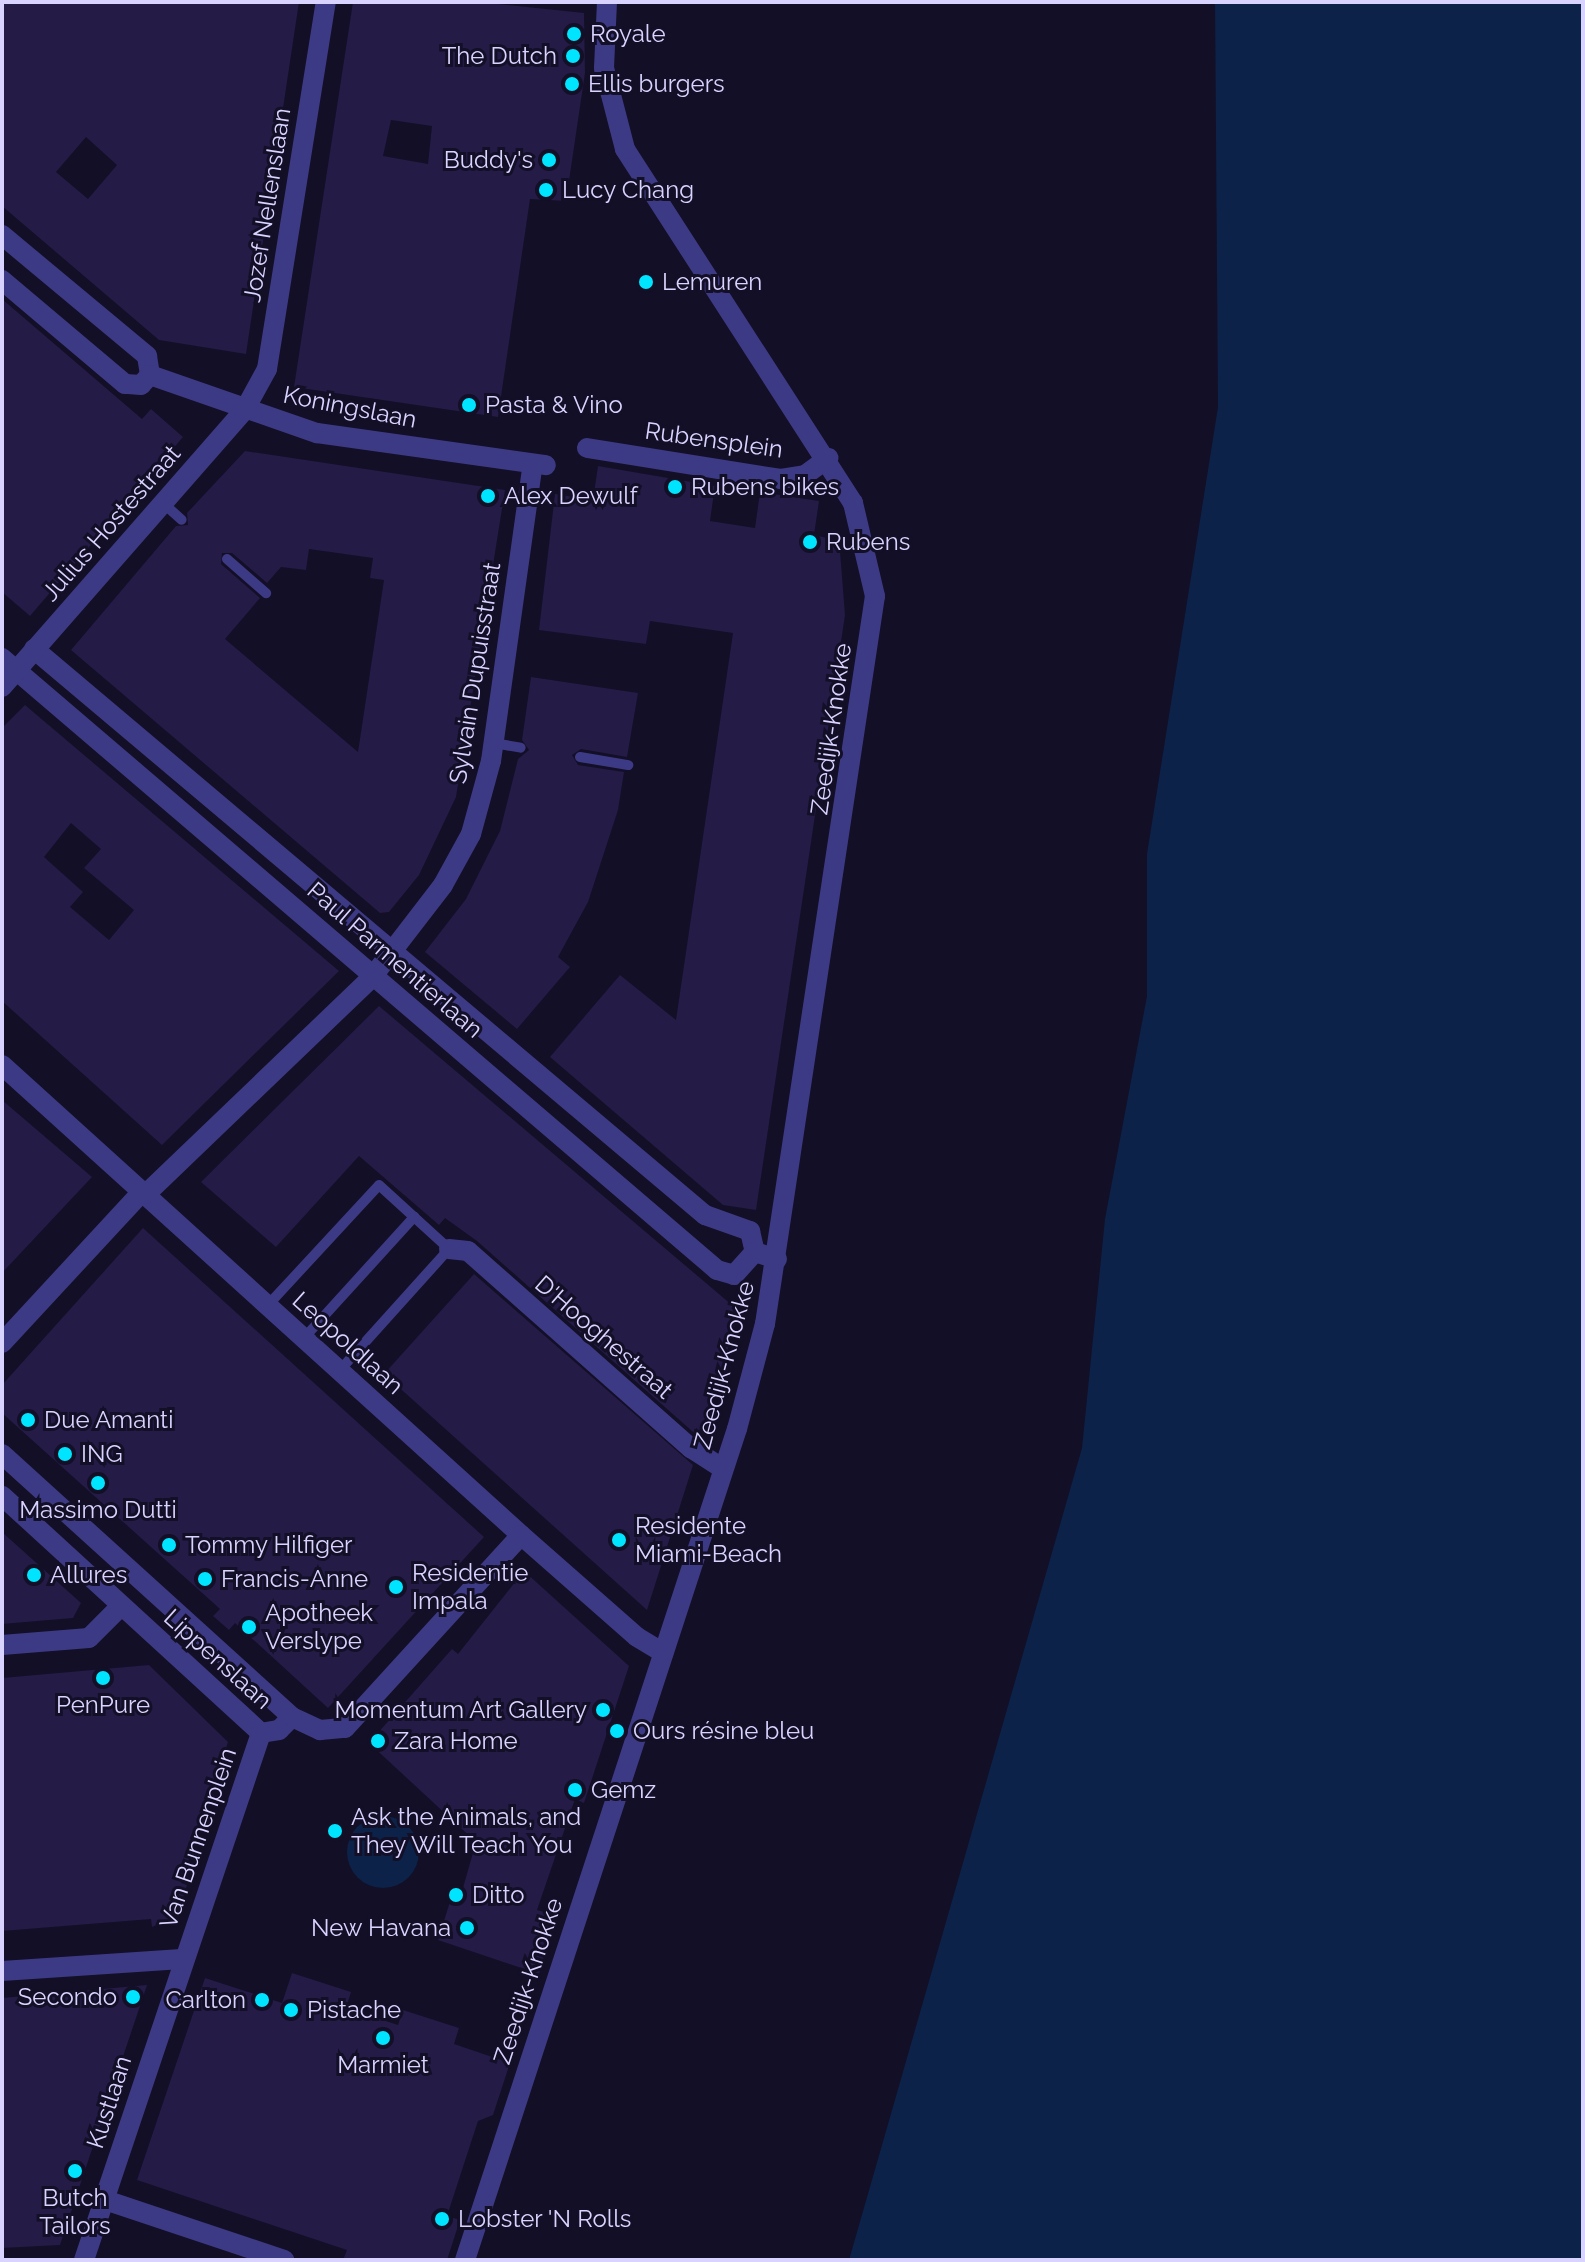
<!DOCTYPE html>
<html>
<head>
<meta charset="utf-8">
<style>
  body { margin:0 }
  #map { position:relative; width:1585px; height:2262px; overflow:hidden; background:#130f26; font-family:Raleway,sans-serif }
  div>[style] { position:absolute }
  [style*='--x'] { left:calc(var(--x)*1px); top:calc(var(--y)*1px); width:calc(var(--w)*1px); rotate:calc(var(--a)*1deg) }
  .water>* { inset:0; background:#0c2248 }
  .round { border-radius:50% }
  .building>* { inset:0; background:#241b47 }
  .service>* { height:10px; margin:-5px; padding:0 5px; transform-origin:5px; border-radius:5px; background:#3d3a85 }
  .minor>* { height:20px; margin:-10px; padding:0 10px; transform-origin:10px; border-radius:10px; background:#3d3a85 }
  .tertiary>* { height:20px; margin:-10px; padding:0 10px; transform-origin:10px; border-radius:10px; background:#3d3a85 }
  .dots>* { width:22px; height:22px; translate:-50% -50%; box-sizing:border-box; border:4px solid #130f26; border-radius:50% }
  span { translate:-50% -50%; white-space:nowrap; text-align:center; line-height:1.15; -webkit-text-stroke:6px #130f26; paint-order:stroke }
  .poi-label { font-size:24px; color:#d9d4ff }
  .left { translate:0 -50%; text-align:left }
  .right { translate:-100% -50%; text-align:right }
  .street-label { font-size:24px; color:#d9d4ff }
  .frame { position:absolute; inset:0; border:4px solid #d9d4ff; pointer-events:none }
</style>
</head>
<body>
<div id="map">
  <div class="water">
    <i style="clip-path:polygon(1215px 2px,1583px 2px,1583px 2260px,849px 2260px,1082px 1448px,1105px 1219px,1147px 996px,1147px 854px,1218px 407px)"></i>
    <i class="round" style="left:347px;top:1816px;width:72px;height:72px"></i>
  </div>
  <div class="building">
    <i style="clip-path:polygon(evenodd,2px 2px,299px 2px,246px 354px,159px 340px,2px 206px,2px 2px,86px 137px,117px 165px,88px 199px,56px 172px,86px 137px)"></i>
    <i style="clip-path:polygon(evenodd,353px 2px,478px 2px,584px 13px,585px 73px,566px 201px,530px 199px,498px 417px,294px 387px,353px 2px,391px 120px,432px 126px,428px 164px,383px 156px,391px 120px)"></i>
    <i style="clip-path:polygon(2px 299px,142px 419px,151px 409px,183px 437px,30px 616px,2px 592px)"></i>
    <i style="clip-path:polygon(evenodd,245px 451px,505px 490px,456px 797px,419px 875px,389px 912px,380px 913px,71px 650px,176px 526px,188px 525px,187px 513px,245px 451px,309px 549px,373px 558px,370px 578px,384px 580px,358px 752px,225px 639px,260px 598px,221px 564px,222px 553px,232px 553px,267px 583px,281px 567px,306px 570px,309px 549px)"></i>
    <i style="clip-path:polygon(598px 466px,715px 486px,710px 521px,755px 528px,760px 492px,819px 501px,814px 535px,831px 539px,840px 551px,845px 615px,756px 1210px,723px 1205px,550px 1057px,620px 975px,676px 1020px,733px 633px,650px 621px,646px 644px,539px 630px,555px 494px,593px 500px)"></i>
    <i style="clip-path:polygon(531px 677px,638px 693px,627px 757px,581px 749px,572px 755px,578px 765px,624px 772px,618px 810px,588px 902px,558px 957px,570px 967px,517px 1029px,425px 952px,466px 899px,500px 831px,518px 759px,529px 750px,522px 740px)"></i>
    <i style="clip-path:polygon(evenodd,25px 705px,339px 971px,162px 1145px,2px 1001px,2px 728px,25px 705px,71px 823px,101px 849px,84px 868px,134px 910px,109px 940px,70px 907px,83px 892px,44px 857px,71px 823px)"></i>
    <i style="clip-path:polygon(379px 1006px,739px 1311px,701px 1439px,477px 1241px,445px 1218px,439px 1225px,359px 1156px,276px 1247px,201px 1182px)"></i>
    <i style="clip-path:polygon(2px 1100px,92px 1177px,2px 1273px)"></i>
    <i style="clip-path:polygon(143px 1228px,484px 1537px,328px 1708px,235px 1623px,229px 1630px,213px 1616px,220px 1609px,2px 1413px,2px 1385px)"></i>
    <i style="clip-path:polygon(474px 1274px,693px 1465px,647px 1610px,384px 1374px)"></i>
    <i style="clip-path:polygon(2px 1532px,81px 1603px,73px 1618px,2px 1624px)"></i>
    <i style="clip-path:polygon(524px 1571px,629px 1666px,584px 1803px,575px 1799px,537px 1910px,555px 1915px,539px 1974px,438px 1940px,453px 1892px,461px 1895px,476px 1842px,369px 1743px,452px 1649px,458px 1654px)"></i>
    <i style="clip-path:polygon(149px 1665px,228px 1742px,181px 1883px,187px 1885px,177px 1917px,152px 1927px,151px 1919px,2px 1931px,2px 1678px)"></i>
    <i style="clip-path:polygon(292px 1973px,351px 1992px,346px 2008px,398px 2025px,403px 2010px,459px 2028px,454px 2044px,510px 2063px,493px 2115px,478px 2121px,447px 2216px,460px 2220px,447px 2260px,343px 2260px,347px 2250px,137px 2180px,205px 1978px,282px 2003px)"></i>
    <i style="clip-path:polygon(147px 1985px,60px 2245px,2px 2248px,2px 1998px)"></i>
  </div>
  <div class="service">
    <i style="--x:163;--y:503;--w:25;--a:42"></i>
    <i style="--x:227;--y:559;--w:52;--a:41.1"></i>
    <i style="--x:494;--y:743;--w:27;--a:10"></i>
    <i style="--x:580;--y:757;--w:49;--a:9.5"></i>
    <i style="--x:268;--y:1305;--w:163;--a:-47.2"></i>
    <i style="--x:379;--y:1185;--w:95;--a:42.4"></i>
    <i style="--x:449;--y:1249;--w:163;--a:132"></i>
    <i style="--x:304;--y:1338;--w:164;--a:-47.7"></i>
  </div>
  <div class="minor">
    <i style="--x:2;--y:235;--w:189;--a:39.8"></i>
    <i style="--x:147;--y:356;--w:19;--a:81"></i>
    <i style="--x:150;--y:375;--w:13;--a:132"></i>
    <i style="--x:141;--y:385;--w:16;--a:-176"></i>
    <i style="--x:125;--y:384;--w:161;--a:-139.8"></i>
    <i style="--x:150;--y:375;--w:177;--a:19.2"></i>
    <i style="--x:317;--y:433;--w:231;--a:8"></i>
    <i style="--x:587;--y:448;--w:196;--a:9.1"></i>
    <i style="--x:781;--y:479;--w:24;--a:-9"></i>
    <i style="--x:805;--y:475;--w:29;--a:-36"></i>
    <i style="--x:34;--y:649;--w:878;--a:40.15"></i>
    <i style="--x:705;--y:1215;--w:48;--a:19.6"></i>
    <i style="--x:750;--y:1231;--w:22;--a:77"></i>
    <i style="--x:2;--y:658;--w:941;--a:40.56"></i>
    <i style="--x:717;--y:1270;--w:18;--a:16"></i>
    <i style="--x:734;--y:1275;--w:31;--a:-48"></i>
    <i style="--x:755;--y:1252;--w:23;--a:18"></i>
    <i style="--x:2;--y:687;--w:367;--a:-48.8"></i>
    <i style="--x:244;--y:411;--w:48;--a:-61.3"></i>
    <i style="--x:267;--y:369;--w:372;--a:-80.9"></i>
    <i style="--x:2;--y:1065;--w:700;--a:42.16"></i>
    <i style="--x:521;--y:1535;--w:154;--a:41.3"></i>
    <i style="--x:637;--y:1637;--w:31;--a:31"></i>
    <i style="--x:146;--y:1194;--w:315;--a:-43.8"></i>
    <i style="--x:373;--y:976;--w:115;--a:-52.4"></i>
    <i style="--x:443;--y:885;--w:58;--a:-61.2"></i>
    <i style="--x:471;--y:834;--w:76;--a:-74.7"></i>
    <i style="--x:491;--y:761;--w:300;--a:-82"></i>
    <i style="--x:449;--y:1249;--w:19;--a:6"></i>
    <i style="--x:468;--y:1251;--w:298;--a:41.5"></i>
    <i style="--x:691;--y:1448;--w:38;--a:33"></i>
    <i style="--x:2;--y:1343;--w:207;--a:-47.2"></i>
    <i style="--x:2;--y:1645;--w:87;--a:-4.6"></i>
    <i style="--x:89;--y:1638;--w:45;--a:-45"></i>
    <i style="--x:292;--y:1717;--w:31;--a:25"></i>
    <i style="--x:320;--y:1730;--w:25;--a:-5"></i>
    <i style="--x:345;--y:1728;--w:261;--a:-47.6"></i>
    <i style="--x:2;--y:1971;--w:180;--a:-3.8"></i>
    <i style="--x:105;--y:2200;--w:189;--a:18.5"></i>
    <i style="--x:465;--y:2260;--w:874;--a:-71.88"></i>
    <i style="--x:737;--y:1429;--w:109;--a:-75.1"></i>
    <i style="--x:765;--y:1324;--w:736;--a:-81.41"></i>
    <i style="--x:875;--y:596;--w:96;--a:-103.3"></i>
    <i style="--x:853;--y:503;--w:421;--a:-122.8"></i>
    <i style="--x:625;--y:149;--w:84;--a:-104.5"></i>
    <i style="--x:604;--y:68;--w:66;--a:-87.4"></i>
  </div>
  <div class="tertiary">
    <i style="--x:2;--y:1454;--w:391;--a:42.2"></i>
    <i style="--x:292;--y:1717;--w:18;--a:135"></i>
    <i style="--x:279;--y:1730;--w:18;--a:171"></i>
    <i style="--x:261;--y:1733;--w:351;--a:-137.5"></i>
    <i style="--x:84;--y:2260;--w:556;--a:-71.43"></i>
  </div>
  <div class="dots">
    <i style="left:574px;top:34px;background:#00e5ff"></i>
    <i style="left:573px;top:56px;background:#00e5ff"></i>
    <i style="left:572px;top:84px;background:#00e5ff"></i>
    <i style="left:549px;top:160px;background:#00e5ff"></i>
    <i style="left:546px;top:190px;background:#00e5ff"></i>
    <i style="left:646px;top:282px;background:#00e5ff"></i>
    <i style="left:469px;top:405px;background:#00e5ff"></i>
    <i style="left:675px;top:487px;background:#00e5ff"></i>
    <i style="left:488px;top:496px;background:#00e5ff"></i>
    <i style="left:810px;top:542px;background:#00e5ff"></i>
    <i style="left:28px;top:1420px;background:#00e5ff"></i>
    <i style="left:65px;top:1454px;background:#00e5ff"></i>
    <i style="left:98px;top:1483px;background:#00e5ff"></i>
    <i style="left:619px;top:1540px;background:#00e5ff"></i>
    <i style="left:169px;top:1545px;background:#00e5ff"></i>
    <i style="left:34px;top:1575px;background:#00e5ff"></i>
    <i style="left:205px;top:1579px;background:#00e5ff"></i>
    <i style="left:396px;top:1587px;background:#00e5ff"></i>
    <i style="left:249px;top:1627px;background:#00e5ff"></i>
    <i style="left:103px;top:1678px;background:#00e5ff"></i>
    <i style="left:603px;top:1710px;background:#00e5ff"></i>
    <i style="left:617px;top:1731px;background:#00e5ff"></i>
    <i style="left:378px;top:1741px;background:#00e5ff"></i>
    <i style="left:575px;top:1790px;background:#00e5ff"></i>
    <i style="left:335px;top:1831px;background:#00e5ff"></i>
    <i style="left:456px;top:1895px;background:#00e5ff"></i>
    <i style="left:467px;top:1928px;background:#00e5ff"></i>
    <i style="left:133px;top:1997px;background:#00e5ff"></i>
    <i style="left:262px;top:2000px;background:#00e5ff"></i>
    <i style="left:291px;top:2010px;background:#00e5ff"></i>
    <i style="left:383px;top:2038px;background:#00e5ff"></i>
    <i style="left:75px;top:2171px;background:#00e5ff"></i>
    <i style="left:442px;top:2219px;background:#00e5ff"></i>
  </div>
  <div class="poi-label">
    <span class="left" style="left:590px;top:34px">Royale</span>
    <span class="right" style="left:557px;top:56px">The Dutch</span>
    <span class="left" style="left:588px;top:84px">Ellis burgers</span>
    <span class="right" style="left:533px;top:160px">Buddy's</span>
    <span class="left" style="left:562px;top:190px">Lucy Chang</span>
    <span class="left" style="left:662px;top:282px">Lemuren</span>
    <span class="left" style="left:485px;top:405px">Pasta &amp; Vino</span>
    <span class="left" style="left:691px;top:487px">Rubens bikes</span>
    <span class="left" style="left:504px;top:496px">Alex Dewulf</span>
    <span class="left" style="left:826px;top:542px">Rubens</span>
    <span class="left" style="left:44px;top:1420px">Due Amanti</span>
    <span class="left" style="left:81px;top:1454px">ING</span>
    <span style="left:98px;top:1510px">Massimo Dutti</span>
    <span class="left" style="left:635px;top:1540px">Residente<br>Miami-Beach</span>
    <span class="left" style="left:185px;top:1545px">Tommy Hilfiger</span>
    <span class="left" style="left:412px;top:1587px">Residentie<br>Impala</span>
    <span class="left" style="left:50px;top:1575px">Allures</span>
    <span class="left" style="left:221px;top:1579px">Francis-Anne</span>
    <span class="left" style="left:265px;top:1627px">Apotheek<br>Verslype</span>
    <span style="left:103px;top:1705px">PenPure</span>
    <span class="right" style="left:587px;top:1710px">Momentum Art Gallery</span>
    <span class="left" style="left:633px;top:1731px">Ours résine bleu</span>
    <span class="left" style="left:394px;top:1741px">Zara Home</span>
    <span class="left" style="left:591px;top:1790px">Gemz</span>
    <span class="left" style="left:351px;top:1831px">Ask the Animals, and<br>They Will Teach You</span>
    <span class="left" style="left:472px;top:1895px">Ditto</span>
    <span class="right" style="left:451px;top:1928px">New Havana</span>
    <span class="right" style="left:117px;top:1997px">Secondo</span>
    <span class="right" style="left:246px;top:2000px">Carlton</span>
    <span class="left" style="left:307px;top:2010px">Pistache</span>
    <span style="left:383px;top:2065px">Marmiet</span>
    <span style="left:75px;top:2212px">Butch<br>Tailors</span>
    <span class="left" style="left:458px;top:2219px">Lobster 'N Rolls</span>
  </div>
  <div class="street-label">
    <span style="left:267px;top:205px;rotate:-81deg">Jozef Nellenslaan</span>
    <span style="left:350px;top:407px;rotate:11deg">Koningslaan</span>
    <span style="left:714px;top:440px;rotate:8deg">Rubensplein</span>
    <span style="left:111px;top:523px;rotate:-49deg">Julius Hostestraat</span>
    <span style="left:475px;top:673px;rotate:-81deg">Sylvain Dupuisstraat</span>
    <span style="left:831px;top:729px;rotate:-82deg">Zeedijk-Knokke</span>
    <span style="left:395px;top:960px;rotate:41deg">Paul Parmentierlaan</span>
    <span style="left:604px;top:1337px;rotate:41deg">D'Hooghestraat</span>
    <span style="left:348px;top:1343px;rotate:42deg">Leopoldlaan</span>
    <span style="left:724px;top:1365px;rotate:-75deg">Zeedijk-Knokke</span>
    <span style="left:218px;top:1659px;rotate:42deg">Lippenslaan</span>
    <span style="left:198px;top:1838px;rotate:-71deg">Van Bunnenplein</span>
    <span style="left:528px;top:1981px;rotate:-72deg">Zeedijk-Knokke</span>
    <span style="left:109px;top:2102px;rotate:-72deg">Kustlaan</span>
  </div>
  <div class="frame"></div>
</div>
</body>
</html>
